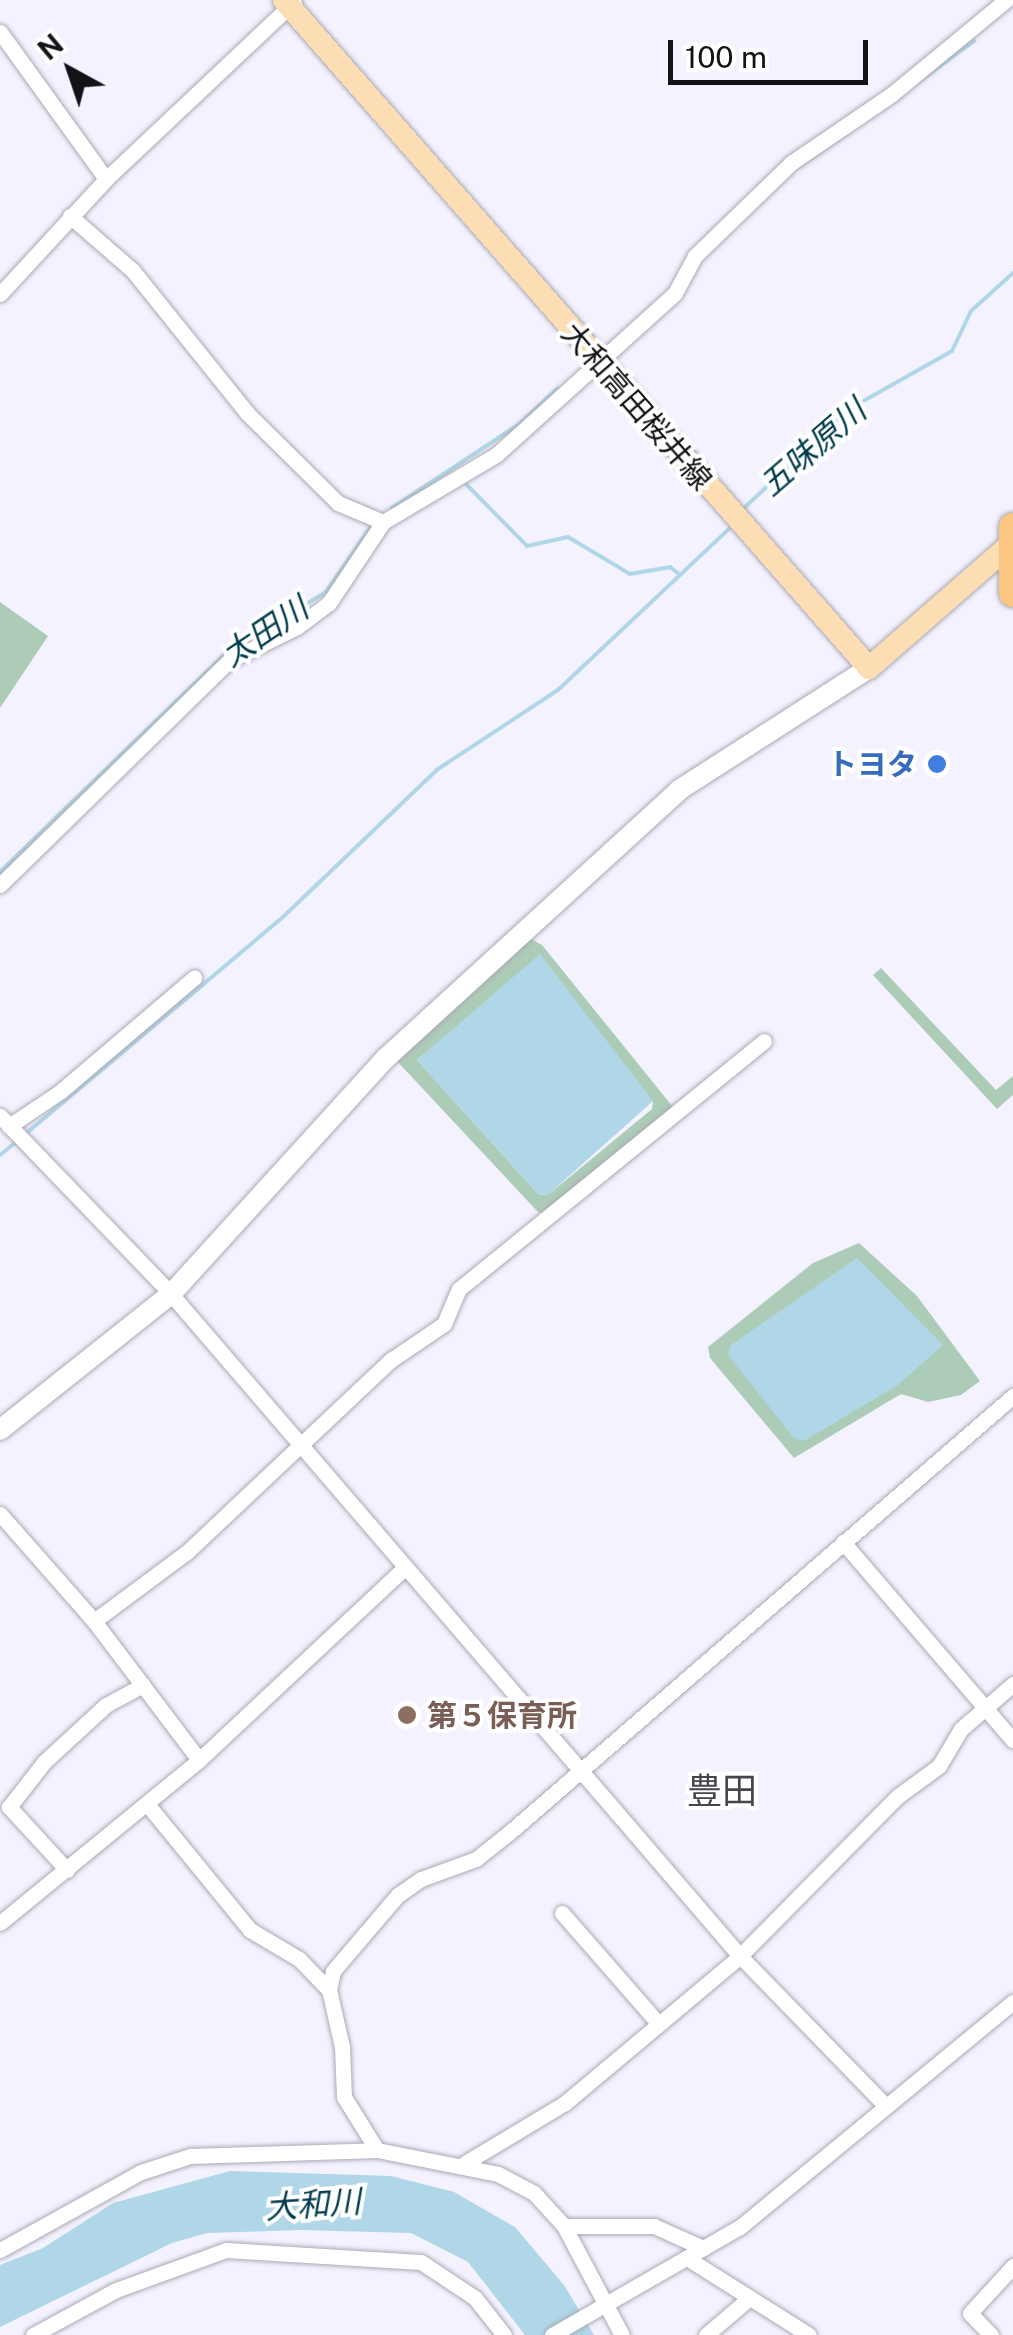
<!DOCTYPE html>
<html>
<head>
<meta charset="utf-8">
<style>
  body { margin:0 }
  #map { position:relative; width:1013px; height:2335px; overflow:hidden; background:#f4f2fe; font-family:"Public Sans","Noto Sans JP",sans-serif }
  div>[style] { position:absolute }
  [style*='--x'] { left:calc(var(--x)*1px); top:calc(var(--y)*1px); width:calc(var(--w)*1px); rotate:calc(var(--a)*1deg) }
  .green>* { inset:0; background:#acccb7 }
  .water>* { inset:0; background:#afd7e7 }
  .stream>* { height:4px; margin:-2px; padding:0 2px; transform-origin:2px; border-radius:2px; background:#afd7e7 }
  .roads { filter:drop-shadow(0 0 2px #aba9b5) drop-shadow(0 0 2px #aba9b5) }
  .street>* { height:15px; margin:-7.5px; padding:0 7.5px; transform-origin:7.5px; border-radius:7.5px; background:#fff }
  .secondary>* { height:20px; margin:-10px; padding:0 10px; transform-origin:10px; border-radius:10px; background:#fff }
  .primary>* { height:22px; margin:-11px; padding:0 11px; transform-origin:11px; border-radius:11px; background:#fdddb4 }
  .highway>* { height:28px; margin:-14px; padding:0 14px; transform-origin:14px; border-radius:14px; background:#fbc682 }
  .dots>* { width:28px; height:28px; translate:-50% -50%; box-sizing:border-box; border:5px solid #fff; border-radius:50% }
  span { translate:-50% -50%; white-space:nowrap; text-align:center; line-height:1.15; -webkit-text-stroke:8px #fff; paint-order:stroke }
  .street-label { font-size:30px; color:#131317 }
  .shop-label { font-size:30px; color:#366cbe; font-weight:700 }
  .right { translate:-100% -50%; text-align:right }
  .education-label { font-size:30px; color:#785e54; font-weight:700 }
  .left { translate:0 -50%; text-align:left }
  .water-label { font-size:32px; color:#003b4c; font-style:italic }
  .quarter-label { font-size:35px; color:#46444e }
  .north { position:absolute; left:20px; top:20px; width:100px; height:100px; -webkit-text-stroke:8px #fff; paint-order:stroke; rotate:320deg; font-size:28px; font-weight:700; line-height:40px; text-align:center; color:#131317 }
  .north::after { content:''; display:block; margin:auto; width:35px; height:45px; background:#131317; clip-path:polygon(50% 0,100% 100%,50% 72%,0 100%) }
  .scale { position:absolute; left:668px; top:40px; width:200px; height:45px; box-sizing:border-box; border:5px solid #131317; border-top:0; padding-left:12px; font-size:30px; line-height:35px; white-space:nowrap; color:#131317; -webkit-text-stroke:8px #fff; paint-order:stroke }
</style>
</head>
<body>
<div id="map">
  <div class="green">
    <i style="clip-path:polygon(0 602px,48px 636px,0 708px)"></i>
    <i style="clip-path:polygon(evenodd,529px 938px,542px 945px,673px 1107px,547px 1214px,538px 1212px,395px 1059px,529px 938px,471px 1015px,653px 1101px,652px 1109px,549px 1194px,539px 1195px,417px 1060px,471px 1015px)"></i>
    <i style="clip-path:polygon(881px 968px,996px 1090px,1013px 1076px,1013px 1095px,997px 1109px,873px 975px)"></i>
    <i style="clip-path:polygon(859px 1243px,917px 1296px,980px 1381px,961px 1395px,928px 1402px,901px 1394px,794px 1458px,710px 1358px,708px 1347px,813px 1263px)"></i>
  </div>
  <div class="water">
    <i style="clip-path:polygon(540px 954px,653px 1101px,549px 1194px,539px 1195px,417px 1060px)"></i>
    <i style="clip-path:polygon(857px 1258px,943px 1345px,898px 1385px,804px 1441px,794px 1438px,728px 1355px,731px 1345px)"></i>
    <i style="clip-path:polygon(230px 2171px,391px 2176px,454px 2192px,515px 2227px,564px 2285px,594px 2335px,525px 2335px,468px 2262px,411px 2233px,301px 2230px,207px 2233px,172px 2243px,0 2327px,0 2265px,43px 2248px,113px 2203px)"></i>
  </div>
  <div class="stream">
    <i style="--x:917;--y:83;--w:71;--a:-36.4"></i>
    <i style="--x:795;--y:169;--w:60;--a:-34.2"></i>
    <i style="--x:461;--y:479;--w:94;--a:45.4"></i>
    <i style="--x:527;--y:546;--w:42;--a:-12.4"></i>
    <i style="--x:568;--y:537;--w:72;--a:30.8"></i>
    <i style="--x:630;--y:574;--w:41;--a:-9.9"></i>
    <i style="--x:670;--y:567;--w:11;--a:38"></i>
    <i style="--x:392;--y:508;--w:151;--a:-33.4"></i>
    <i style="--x:518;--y:425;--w:54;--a:-42.8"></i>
    <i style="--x:744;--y:508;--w:146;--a:-43.1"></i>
    <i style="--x:851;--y:408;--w:116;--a:-29.4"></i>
    <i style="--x:952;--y:351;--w:44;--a:-64.6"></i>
    <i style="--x:971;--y:311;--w:57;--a:-42.1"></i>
    <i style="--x:0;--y:872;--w:316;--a:-44.1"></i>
    <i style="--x:227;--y:652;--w:116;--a:-31.2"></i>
    <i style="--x:326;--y:592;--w:78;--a:-55.5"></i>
    <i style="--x:23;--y:1136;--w:343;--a:-40.1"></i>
    <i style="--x:285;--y:915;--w:211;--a:-43.7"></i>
    <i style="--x:438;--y:769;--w:144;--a:-33.4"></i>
    <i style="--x:558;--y:690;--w:236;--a:-43.3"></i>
    <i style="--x:0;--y:1155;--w:21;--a:-39"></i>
  </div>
  <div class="roads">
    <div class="street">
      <i style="--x:0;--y:32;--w:181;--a:54.2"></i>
      <i style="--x:70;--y:216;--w:84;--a:41.1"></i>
      <i style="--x:133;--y:271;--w:182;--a:51.2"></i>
      <i style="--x:247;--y:413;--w:128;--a:44.7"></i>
      <i style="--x:338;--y:503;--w:49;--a:22.9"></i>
      <i style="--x:0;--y:294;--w:156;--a:-47.3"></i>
      <i style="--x:106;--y:179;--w:258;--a:-43.3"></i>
      <i style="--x:0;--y:885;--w:322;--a:-44.4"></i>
      <i style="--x:230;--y:660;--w:75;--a:-26.2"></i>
      <i style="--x:297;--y:627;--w:40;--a:-37"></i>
      <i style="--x:329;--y:603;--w:97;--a:-56.3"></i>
      <i style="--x:383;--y:522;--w:131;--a:-30.7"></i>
      <i style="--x:496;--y:455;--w:241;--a:-42.1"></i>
      <i style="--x:675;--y:293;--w:42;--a:-61.6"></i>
      <i style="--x:695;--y:256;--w:134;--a:-44.1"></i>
      <i style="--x:791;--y:163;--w:122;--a:-34.3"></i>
      <i style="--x:892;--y:94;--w:148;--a:-39.5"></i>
      <i style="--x:0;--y:1116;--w:247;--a:46.1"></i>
      <i style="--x:171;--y:1294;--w:873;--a:49.32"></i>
      <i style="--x:740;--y:1956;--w:208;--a:45.8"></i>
      <i style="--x:9;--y:1126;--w:63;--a:-33.9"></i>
      <i style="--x:61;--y:1091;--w:175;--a:-40.4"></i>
      <i style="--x:0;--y:1514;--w:142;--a:48.7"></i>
      <i style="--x:94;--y:1621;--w:174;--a:52.9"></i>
      <i style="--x:843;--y:1542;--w:261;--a:49.4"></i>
      <i style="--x:94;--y:1621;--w:116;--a:-36.6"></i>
      <i style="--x:187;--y:1552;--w:280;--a:-43.3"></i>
      <i style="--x:391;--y:1360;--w:64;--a:-34.2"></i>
      <i style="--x:444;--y:1324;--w:38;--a:-67"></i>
      <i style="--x:459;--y:1289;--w:393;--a:-39.1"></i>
      <i style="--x:147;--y:1804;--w:163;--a:50.7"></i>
      <i style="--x:250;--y:1930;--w:57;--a:30.6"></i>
      <i style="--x:299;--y:1959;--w:43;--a:45.9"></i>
      <i style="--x:67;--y:1870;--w:86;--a:-132.6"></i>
      <i style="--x:9;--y:1807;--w:57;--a:-52.1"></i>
      <i style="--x:44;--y:1762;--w:84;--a:-42.6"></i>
      <i style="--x:106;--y:1705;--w:42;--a:-28.4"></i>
      <i style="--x:562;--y:1913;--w:147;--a:48.9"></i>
      <i style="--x:0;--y:1923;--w:257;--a:-39.3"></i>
      <i style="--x:199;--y:1760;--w:278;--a:-43.1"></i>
      <i style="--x:377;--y:2150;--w:62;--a:-121.9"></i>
      <i style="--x:344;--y:2097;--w:50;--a:-92.3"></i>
      <i style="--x:342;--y:2047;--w:58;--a:-102.8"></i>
      <i style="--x:329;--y:1990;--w:19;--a:-78"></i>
      <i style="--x:333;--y:1971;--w:100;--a:-49.5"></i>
      <i style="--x:398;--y:1895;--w:28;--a:-35"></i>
      <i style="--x:421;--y:1879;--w:59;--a:-20"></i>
      <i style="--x:476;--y:1859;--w:43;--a:-38.5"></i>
      <i style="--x:510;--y:1832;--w:666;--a:-40.92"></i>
      <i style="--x:465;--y:2163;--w:117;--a:-31"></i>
      <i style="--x:565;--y:2103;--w:229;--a:-40"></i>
      <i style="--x:740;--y:1956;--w:225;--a:-45.4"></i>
      <i style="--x:898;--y:1796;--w:51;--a:-36.2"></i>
      <i style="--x:939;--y:1766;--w:43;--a:-59.3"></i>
      <i style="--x:961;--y:1729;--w:69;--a:-40.9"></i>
      <i style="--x:564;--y:2226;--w:123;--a:62"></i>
      <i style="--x:0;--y:2250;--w:161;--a:-29"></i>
      <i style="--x:141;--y:2172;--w:52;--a:-18.1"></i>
      <i style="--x:190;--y:2156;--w:187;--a:-1.8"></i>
      <i style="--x:377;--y:2150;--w:123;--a:11.2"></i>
      <i style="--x:498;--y:2174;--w:41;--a:27.8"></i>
      <i style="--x:534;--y:2193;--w:45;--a:47.7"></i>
      <i style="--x:564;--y:2226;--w:90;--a:0"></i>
      <i style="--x:654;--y:2226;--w:54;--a:24.2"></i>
      <i style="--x:687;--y:2258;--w:144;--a:32.3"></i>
      <i style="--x:33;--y:2335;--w:94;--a:-28.5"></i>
      <i style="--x:116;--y:2290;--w:117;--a:-20"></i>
      <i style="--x:226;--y:2250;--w:195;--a:3.5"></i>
      <i style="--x:421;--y:2262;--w:65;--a:33.7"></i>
      <i style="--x:475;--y:2298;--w:47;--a:51.9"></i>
      <i style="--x:552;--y:2335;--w:217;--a:-29.9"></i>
      <i style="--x:740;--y:2227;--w:354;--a:-39.5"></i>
      <i style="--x:706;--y:2335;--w:54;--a:-40.5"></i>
      <i style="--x:991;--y:2335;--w:30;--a:-134"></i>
      <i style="--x:970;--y:2313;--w:64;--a:-47.5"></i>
    </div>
    <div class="secondary">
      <i style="--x:0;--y:1430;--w:218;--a:-38.5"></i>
      <i style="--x:171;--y:1294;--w:319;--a:-47.7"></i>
      <i style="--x:386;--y:1058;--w:397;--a:-42.4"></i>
      <i style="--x:679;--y:790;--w:226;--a:-32.7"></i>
    </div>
    <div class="primary">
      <i style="--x:284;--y:0;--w:888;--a:48.79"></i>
      <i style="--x:869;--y:668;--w:187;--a:-41.1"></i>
    </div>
    <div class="highway">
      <i style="--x:1013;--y:527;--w:66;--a:90"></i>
    </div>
  </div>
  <div class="dots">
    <i style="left:937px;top:764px;background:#3f7fe0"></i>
    <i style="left:407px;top:1715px;background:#8d6e63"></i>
  </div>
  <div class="street-label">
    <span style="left:637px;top:406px;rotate:49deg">大和高田桜井線</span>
  </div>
  <div class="shop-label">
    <span class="right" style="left:917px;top:764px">トヨタ</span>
  </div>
  <div class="education-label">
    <span class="left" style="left:427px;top:1715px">第５保育所</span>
  </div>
  <div class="water-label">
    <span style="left:813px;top:448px;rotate:-41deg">五味原川</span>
    <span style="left:265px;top:632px;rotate:-34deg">太田川</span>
    <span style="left:313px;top:2205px;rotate:-4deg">大和川</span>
  </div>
  <div class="quarter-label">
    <span style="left:722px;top:1791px">豊田</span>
  </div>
  <div class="north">N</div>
  <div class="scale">100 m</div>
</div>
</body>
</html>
